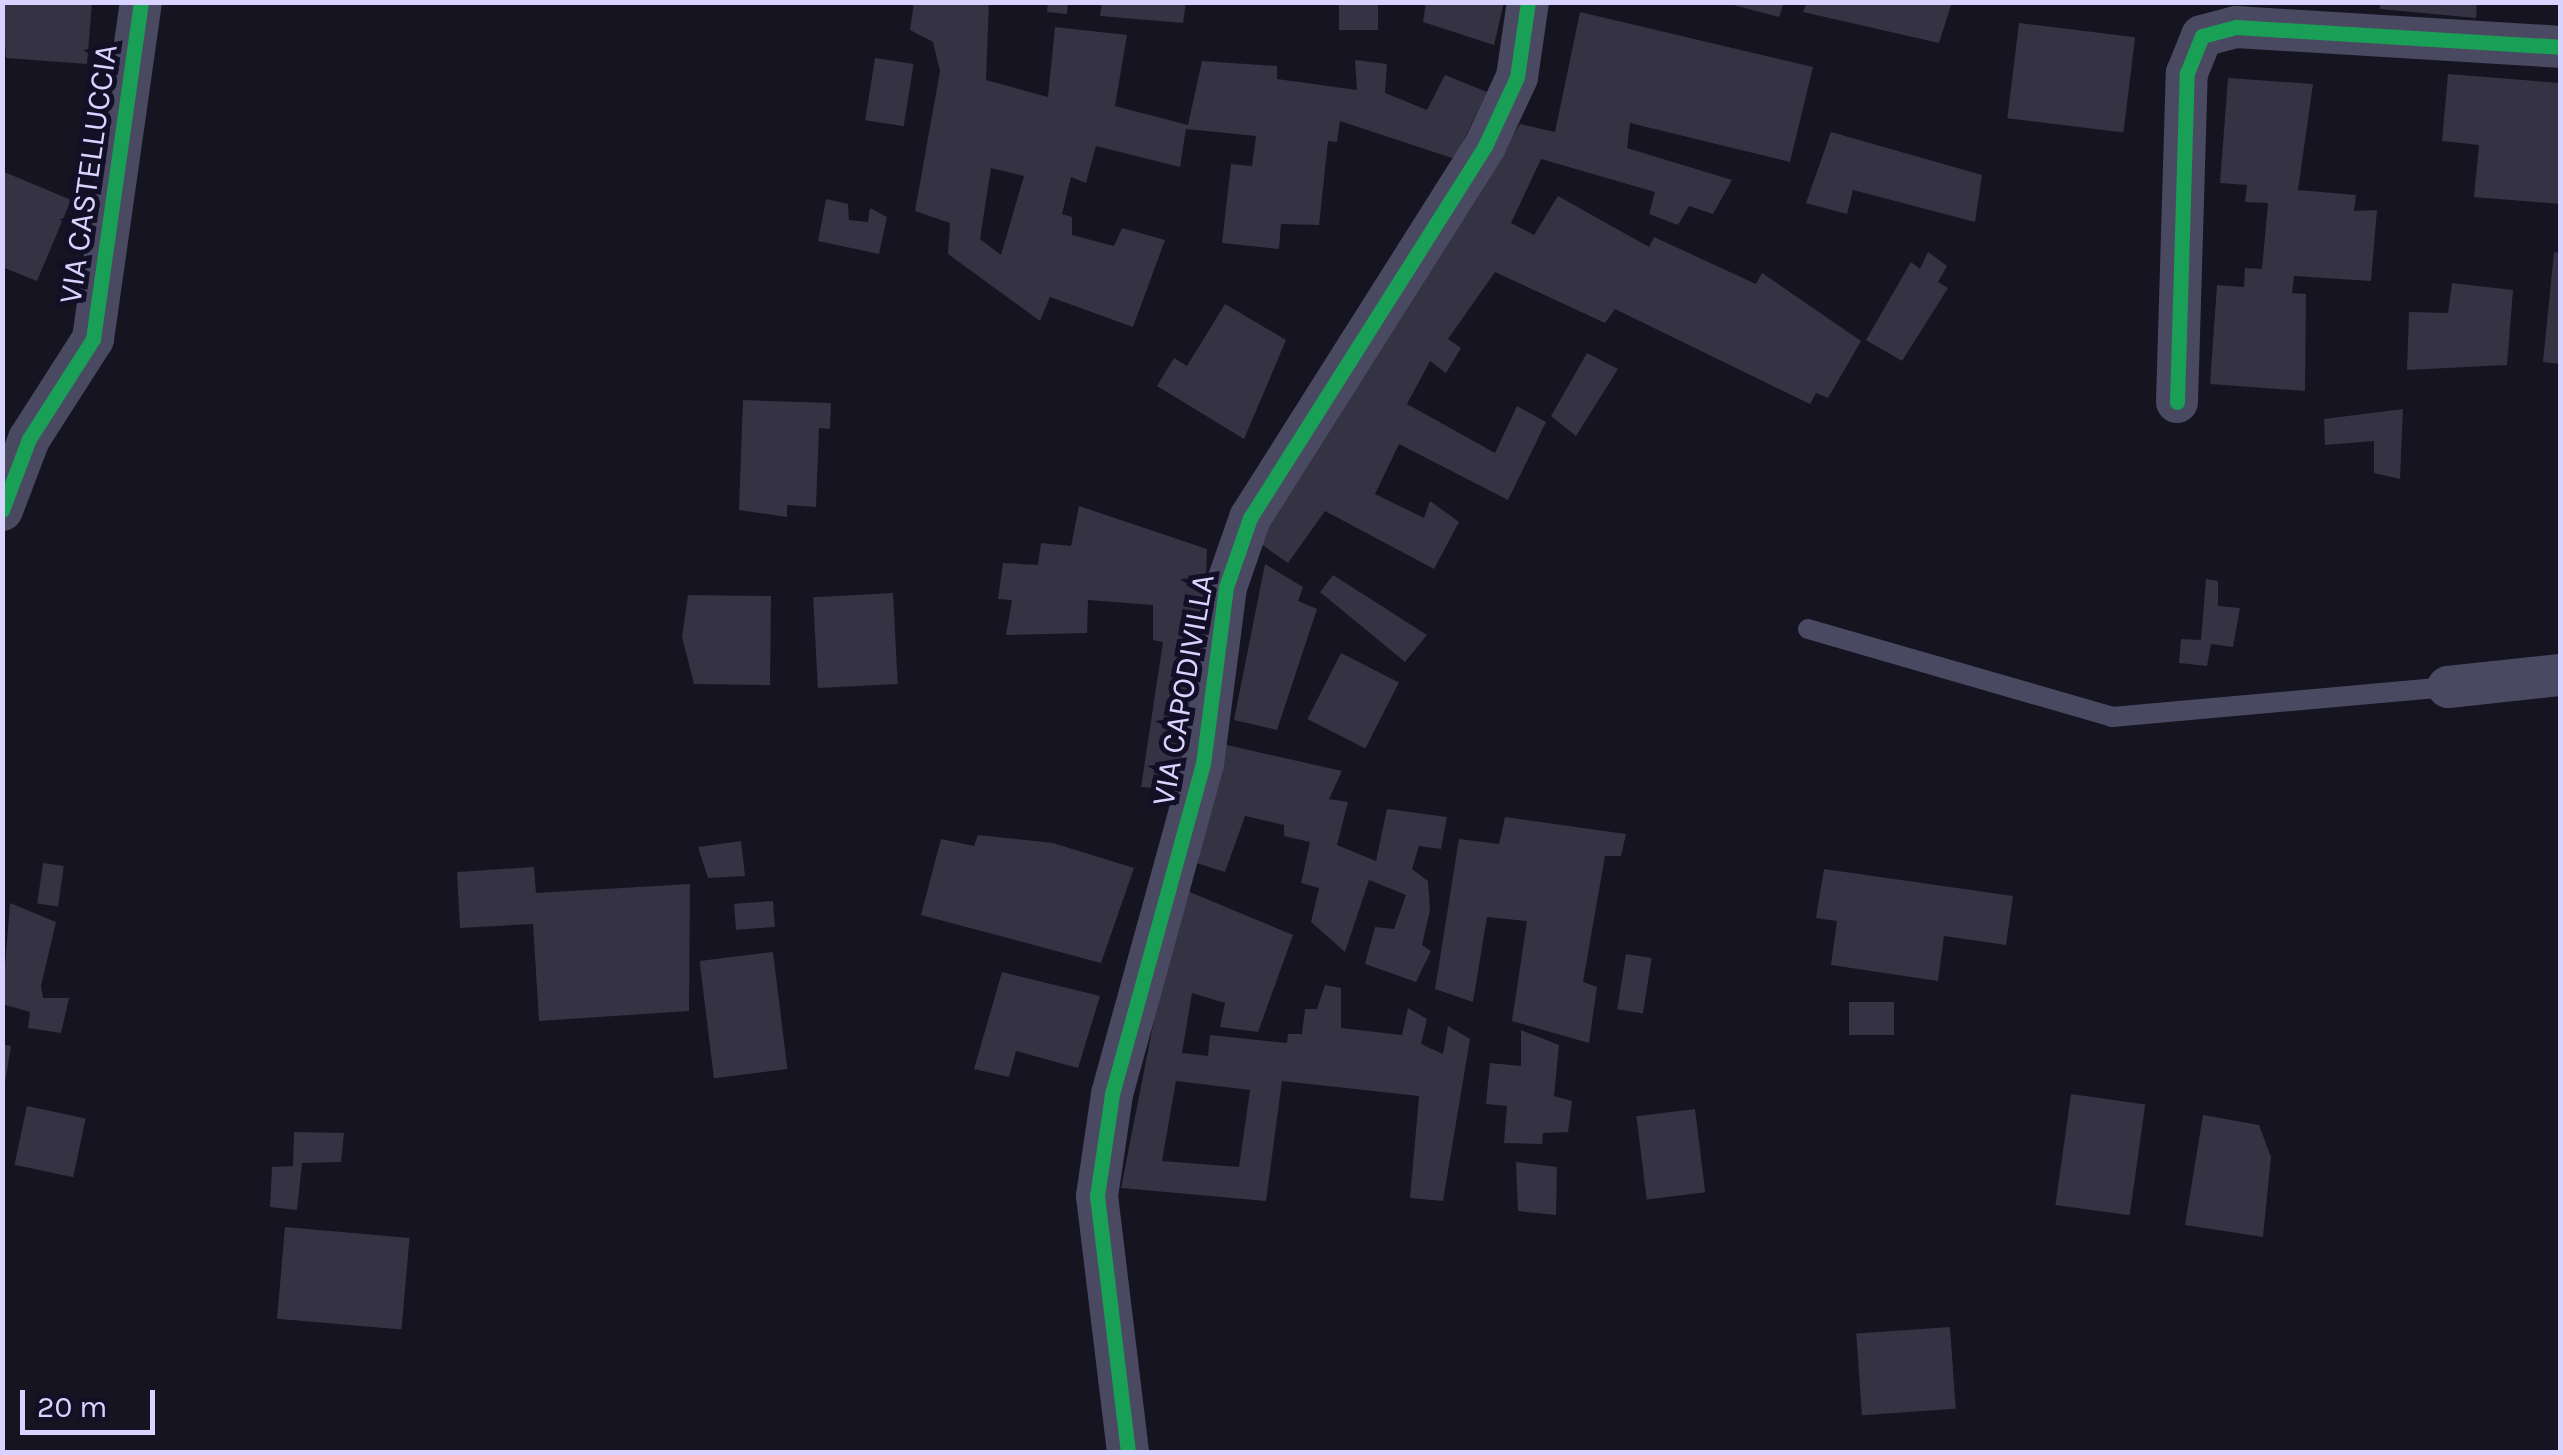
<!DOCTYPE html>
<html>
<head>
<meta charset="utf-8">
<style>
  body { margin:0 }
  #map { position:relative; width:2563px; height:1455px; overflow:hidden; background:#161421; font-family:Karla,sans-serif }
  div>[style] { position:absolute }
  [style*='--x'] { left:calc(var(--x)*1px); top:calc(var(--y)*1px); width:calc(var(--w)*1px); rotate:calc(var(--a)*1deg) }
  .building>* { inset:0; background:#343243; transform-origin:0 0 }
  .service>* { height:20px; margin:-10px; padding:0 10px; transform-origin:10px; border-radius:10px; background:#4a4962 }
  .minor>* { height:42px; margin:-21px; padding:0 21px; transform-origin:21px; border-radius:21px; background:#4a4962 }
  .cycleway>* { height:15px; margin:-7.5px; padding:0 7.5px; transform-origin:7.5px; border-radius:7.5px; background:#1a9f57 }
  span { translate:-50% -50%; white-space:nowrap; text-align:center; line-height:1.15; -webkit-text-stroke:10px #130f26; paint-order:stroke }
  .street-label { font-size:32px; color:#d9d4ff }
  .frame { position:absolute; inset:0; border:5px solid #d9d4ff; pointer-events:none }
  .scale { position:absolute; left:20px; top:1390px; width:135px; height:45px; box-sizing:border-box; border:5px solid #d9d4ff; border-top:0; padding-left:12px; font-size:30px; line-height:35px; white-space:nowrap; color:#d9d4ff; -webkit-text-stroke:8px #130f26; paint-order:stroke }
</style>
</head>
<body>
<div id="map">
  <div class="building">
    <i style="clip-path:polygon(2px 2px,92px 2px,87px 64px,6px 58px)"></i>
    <i style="clip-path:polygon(evenodd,914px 2px,989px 2px,986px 80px,1048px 97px,1055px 27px,1127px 35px,1115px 106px,1188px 125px,1202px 61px,1277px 66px,1277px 79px,1357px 90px,1355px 60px,1387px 64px,1385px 93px,1427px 110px,1445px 75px,1487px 92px,1455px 159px,1340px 121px,1337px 142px,1328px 141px,1319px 225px,1281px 224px,1279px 249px,1222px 243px,1231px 164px,1252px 166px,1256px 136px,1186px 129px,1180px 167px,1096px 146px,1086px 183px,1071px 177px,1062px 214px,1072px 217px,1072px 235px,1114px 246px,1122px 228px,1165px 240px,1133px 327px,1050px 297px,1040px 321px,948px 254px,950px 223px,915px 211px,940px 71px,933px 42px,910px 30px,914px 2px,991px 168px,1024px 176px,1001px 255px,980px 239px,991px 168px)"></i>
    <i style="clip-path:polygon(1048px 2px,1068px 2px,1067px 14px,1047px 12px)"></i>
    <i style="clip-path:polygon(1102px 2px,1186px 2px,1183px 23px,1100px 16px)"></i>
    <i style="left:1339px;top:2px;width:39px;height:28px"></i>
    <i style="clip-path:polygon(1426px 2px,1504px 2px,1494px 45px,1423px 22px)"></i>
    <i style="clip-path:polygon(1722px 2px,1784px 2px,1779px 17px)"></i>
    <i style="clip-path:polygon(1807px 2px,1952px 2px,1939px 43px,1803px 12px)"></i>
    <i style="clip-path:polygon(2380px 2px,2477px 2px,2476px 18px,2380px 9px)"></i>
    <i style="clip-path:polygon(1580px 12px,1813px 67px,1790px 162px,1630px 123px,1627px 148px,1732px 180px,1713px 214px,1689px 206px,1678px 225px,1649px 214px,1655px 192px,1541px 159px,1511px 223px,1534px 235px,1558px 196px,1649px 247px,1654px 237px,1756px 284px,1762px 273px,1861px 341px,1828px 398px,1816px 393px,1810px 404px,1615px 309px,1605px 323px,1495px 272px,1448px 339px,1461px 348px,1446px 373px,1430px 361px,1407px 404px,1495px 453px,1517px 406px,1546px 422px,1508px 500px,1399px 444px,1375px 494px,1424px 518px,1430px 501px,1459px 522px,1434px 569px,1325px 511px,1288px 563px,1255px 540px,1520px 124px,1555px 132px)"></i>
    <i style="left:2019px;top:23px;width:117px;height:96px;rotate:7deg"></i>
    <i style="left:875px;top:58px;width:39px;height:63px;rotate:9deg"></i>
    <i style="clip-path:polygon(2448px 74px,2560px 83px,2560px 204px,2474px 197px,2479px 145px,2442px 141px)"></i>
    <i style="clip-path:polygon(2228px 78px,2313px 84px,2298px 190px,2356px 195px,2354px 211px,2377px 210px,2371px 281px,2294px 276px,2292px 293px,2306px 294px,2305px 391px,2210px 384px,2217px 285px,2244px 287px,2245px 268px,2262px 269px,2268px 203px,2245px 202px,2247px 185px,2220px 183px)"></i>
    <i style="clip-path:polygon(1831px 132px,1982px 175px,1975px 222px,1853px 190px,1847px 214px,1806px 203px)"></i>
    <i style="clip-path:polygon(2px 171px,71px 200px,37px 281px,2px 267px)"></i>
    <i style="clip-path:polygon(826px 199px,848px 204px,849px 220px,868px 222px,870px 208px,887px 217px,879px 254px,818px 241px)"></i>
    <i style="clip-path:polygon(1928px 252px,1947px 266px,1938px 282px,1948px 288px,1902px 361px,1866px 340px,1911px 262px,1920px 269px)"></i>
    <i style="clip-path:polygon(2554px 252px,2560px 253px,2560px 364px,2543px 362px)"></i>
    <i style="clip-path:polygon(2452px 283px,2513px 290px,2507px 365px,2407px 370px,2409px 312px,2448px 313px)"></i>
    <i style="clip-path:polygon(1225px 304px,1286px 340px,1244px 439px,1157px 386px,1174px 358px,1187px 366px)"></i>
    <i style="clip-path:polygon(1587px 353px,1618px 369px,1576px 436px,1551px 416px)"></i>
    <i style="clip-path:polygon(743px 400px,831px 403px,830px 429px,819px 428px,816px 507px,787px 505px,787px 517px,739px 510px)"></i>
    <i style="clip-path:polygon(2403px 409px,2400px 479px,2374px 473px,2374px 441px,2325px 445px,2324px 419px)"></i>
    <i style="clip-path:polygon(1079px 506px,1207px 549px,1202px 684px,1181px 790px,1141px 787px,1163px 642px,1153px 640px,1153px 605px,1088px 600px,1087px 633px,1006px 635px,1012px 600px,998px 599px,1003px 563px,1038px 565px,1041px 543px,1071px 546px)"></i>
    <i style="clip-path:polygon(1265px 564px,1303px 587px,1298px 601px,1317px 609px,1277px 730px,1234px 720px)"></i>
    <i style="clip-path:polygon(1333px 575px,1427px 635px,1405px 662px,1320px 592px)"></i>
    <i style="clip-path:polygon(2206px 579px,2218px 581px,2218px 606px,2240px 608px,2233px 647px,2211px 644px,2207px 666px,2179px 663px,2181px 639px,2201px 640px)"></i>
    <i style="left:893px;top:593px;width:91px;height:80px;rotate:87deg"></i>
    <i style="clip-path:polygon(688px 595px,771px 596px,770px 685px,694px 684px,682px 637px)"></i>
    <i style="left:1341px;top:653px;width:65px;height:74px;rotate:27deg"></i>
    <i style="clip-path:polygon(1218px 743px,1342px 771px,1329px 799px,1348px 802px,1337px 845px,1376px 861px,1387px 809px,1447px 817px,1441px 849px,1419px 846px,1412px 869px,1428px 881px,1430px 910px,1422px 945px,1431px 951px,1416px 982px,1365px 964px,1375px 927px,1394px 929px,1406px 895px,1369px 880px,1345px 952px,1311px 922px,1319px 888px,1301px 883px,1310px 842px,1284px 836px,1284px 825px,1245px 816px,1225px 872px,1187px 860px)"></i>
    <i style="clip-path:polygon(1505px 817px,1626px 834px,1621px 856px,1605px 856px,1583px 982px,1597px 987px,1589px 1043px,1512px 1021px,1527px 921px,1487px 917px,1473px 1002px,1435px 989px,1459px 839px,1499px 844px)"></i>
    <i style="clip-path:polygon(978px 835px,1053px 843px,1134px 868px,1101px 963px,921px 915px,941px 839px,974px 846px)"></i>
    <i style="clip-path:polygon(741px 841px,745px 876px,708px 878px,698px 847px)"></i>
    <i style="left:43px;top:863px;width:21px;height:41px;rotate:8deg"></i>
    <i style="clip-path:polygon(534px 867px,536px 893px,690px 884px,689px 1011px,539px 1021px,533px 924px,460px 928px,457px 872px)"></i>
    <i style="clip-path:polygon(1824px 869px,2013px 896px,2006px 945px,1944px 936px,1938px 981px,1831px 965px,1837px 921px,1816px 918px)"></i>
    <i style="clip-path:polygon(evenodd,1180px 888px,1293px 935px,1258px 1032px,1220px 1027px,1225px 1003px,1192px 993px,1182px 1053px,1208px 1056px,1210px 1035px,1287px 1043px,1288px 1034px,1302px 1034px,1305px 1009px,1317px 1009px,1325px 985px,1341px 988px,1341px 1028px,1402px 1035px,1408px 1008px,1427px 1019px,1421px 1044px,1443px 1054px,1448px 1026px,1470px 1039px,1443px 1201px,1410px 1198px,1419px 1096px,1282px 1081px,1266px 1201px,1121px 1188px,1180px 888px,1176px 1081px,1250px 1090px,1239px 1167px,1162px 1161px,1176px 1081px)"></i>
    <i style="left:773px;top:901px;width:26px;height:39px;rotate:86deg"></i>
    <i style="clip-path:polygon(10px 903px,56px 922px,41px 986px,43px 998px,69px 998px,61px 1033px,28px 1028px,30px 1012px,2px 1004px)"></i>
    <i style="left:773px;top:952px;width:118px;height:74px;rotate:83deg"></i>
    <i style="left:1626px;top:954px;width:26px;height:56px;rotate:9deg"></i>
    <i style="clip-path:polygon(1002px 972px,1100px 996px,1078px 1068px,1016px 1051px,1009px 1077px,974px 1069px)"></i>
    <i style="left:1849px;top:1002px;width:45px;height:33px"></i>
    <i style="clip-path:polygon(1521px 1030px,1559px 1045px,1554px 1096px,1572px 1101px,1568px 1132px,1543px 1133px,1542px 1144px,1504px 1143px,1507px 1106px,1486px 1104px,1490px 1063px,1521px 1066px)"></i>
    <i style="clip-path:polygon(2px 1044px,11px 1046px,5px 1083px,2px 1083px)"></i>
    <i style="left:2071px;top:1094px;width:75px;height:112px;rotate:8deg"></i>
    <i style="left:27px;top:1106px;width:60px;height:60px;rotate:12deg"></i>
    <i style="left:1695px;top:1109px;width:84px;height:59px;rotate:83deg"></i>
    <i style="clip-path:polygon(2203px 1115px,2259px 1125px,2271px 1157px,2263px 1237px,2185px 1225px)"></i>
    <i style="clip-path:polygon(294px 1132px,344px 1133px,341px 1162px,302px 1163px,297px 1210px,270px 1207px,272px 1167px,293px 1166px)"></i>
    <i style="clip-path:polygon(1516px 1162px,1557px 1167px,1556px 1215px,1518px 1211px)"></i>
    <i style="left:285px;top:1227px;width:125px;height:92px;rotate:5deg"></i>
    <i style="left:1950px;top:1327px;width:82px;height:94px;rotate:86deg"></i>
  </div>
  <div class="service">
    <i style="--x:1808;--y:629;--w:316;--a:16.1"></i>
    <i style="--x:2112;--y:717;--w:337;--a:-5.1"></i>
  </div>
  <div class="minor">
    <i style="--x:2177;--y:402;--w:329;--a:-88.3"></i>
    <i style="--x:2187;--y:73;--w:40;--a:-68"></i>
    <i style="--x:2202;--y:36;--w:35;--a:-15"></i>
    <i style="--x:2236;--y:27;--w:325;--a:3.5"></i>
    <i style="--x:2;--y:510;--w:76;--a:-69.2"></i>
    <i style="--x:29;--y:439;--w:119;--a:-57.4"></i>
    <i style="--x:93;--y:339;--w:340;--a:-81.9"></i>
    <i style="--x:2448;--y:687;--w:113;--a:-6.1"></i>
    <i style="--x:1128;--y:1452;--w:258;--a:-96.9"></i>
    <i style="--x:1097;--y:1196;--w:103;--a:-81.6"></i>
    <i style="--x:1112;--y:1094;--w:342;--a:-74.6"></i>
    <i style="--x:1203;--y:764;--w:178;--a:-82.6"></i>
    <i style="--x:1226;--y:587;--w:73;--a:-70.8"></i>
    <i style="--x:1250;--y:518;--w:440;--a:-57.7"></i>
    <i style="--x:1485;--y:146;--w:76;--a:-65.1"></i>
    <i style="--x:1517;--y:77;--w:76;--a:-81.7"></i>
  </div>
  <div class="cycleway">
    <i style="--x:2177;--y:402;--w:329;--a:-88.3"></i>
    <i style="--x:2187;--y:73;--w:40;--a:-68"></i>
    <i style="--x:2202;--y:36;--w:35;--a:-15"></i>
    <i style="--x:2236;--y:27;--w:325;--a:3.5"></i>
    <i style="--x:2;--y:510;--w:76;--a:-69.2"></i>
    <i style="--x:29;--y:439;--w:119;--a:-57.4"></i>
    <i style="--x:93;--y:339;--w:340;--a:-81.9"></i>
    <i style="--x:1128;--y:1452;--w:258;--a:-96.9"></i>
    <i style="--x:1097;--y:1196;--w:103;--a:-81.6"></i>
    <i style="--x:1112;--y:1094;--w:342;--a:-74.6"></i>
    <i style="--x:1203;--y:764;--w:178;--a:-82.6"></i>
    <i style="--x:1226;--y:587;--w:73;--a:-70.8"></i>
    <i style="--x:1250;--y:518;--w:440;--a:-57.7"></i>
    <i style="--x:1485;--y:146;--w:76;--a:-65.1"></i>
    <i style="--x:1517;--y:77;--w:76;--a:-81.7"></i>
  </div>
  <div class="street-label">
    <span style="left:89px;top:174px;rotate:-82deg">VIA CASTELLUCCIA</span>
    <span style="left:1184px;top:690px;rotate:-80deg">VIA CAPODIVILLA</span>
  </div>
  <div class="frame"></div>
  <div class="scale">20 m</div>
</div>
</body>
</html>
